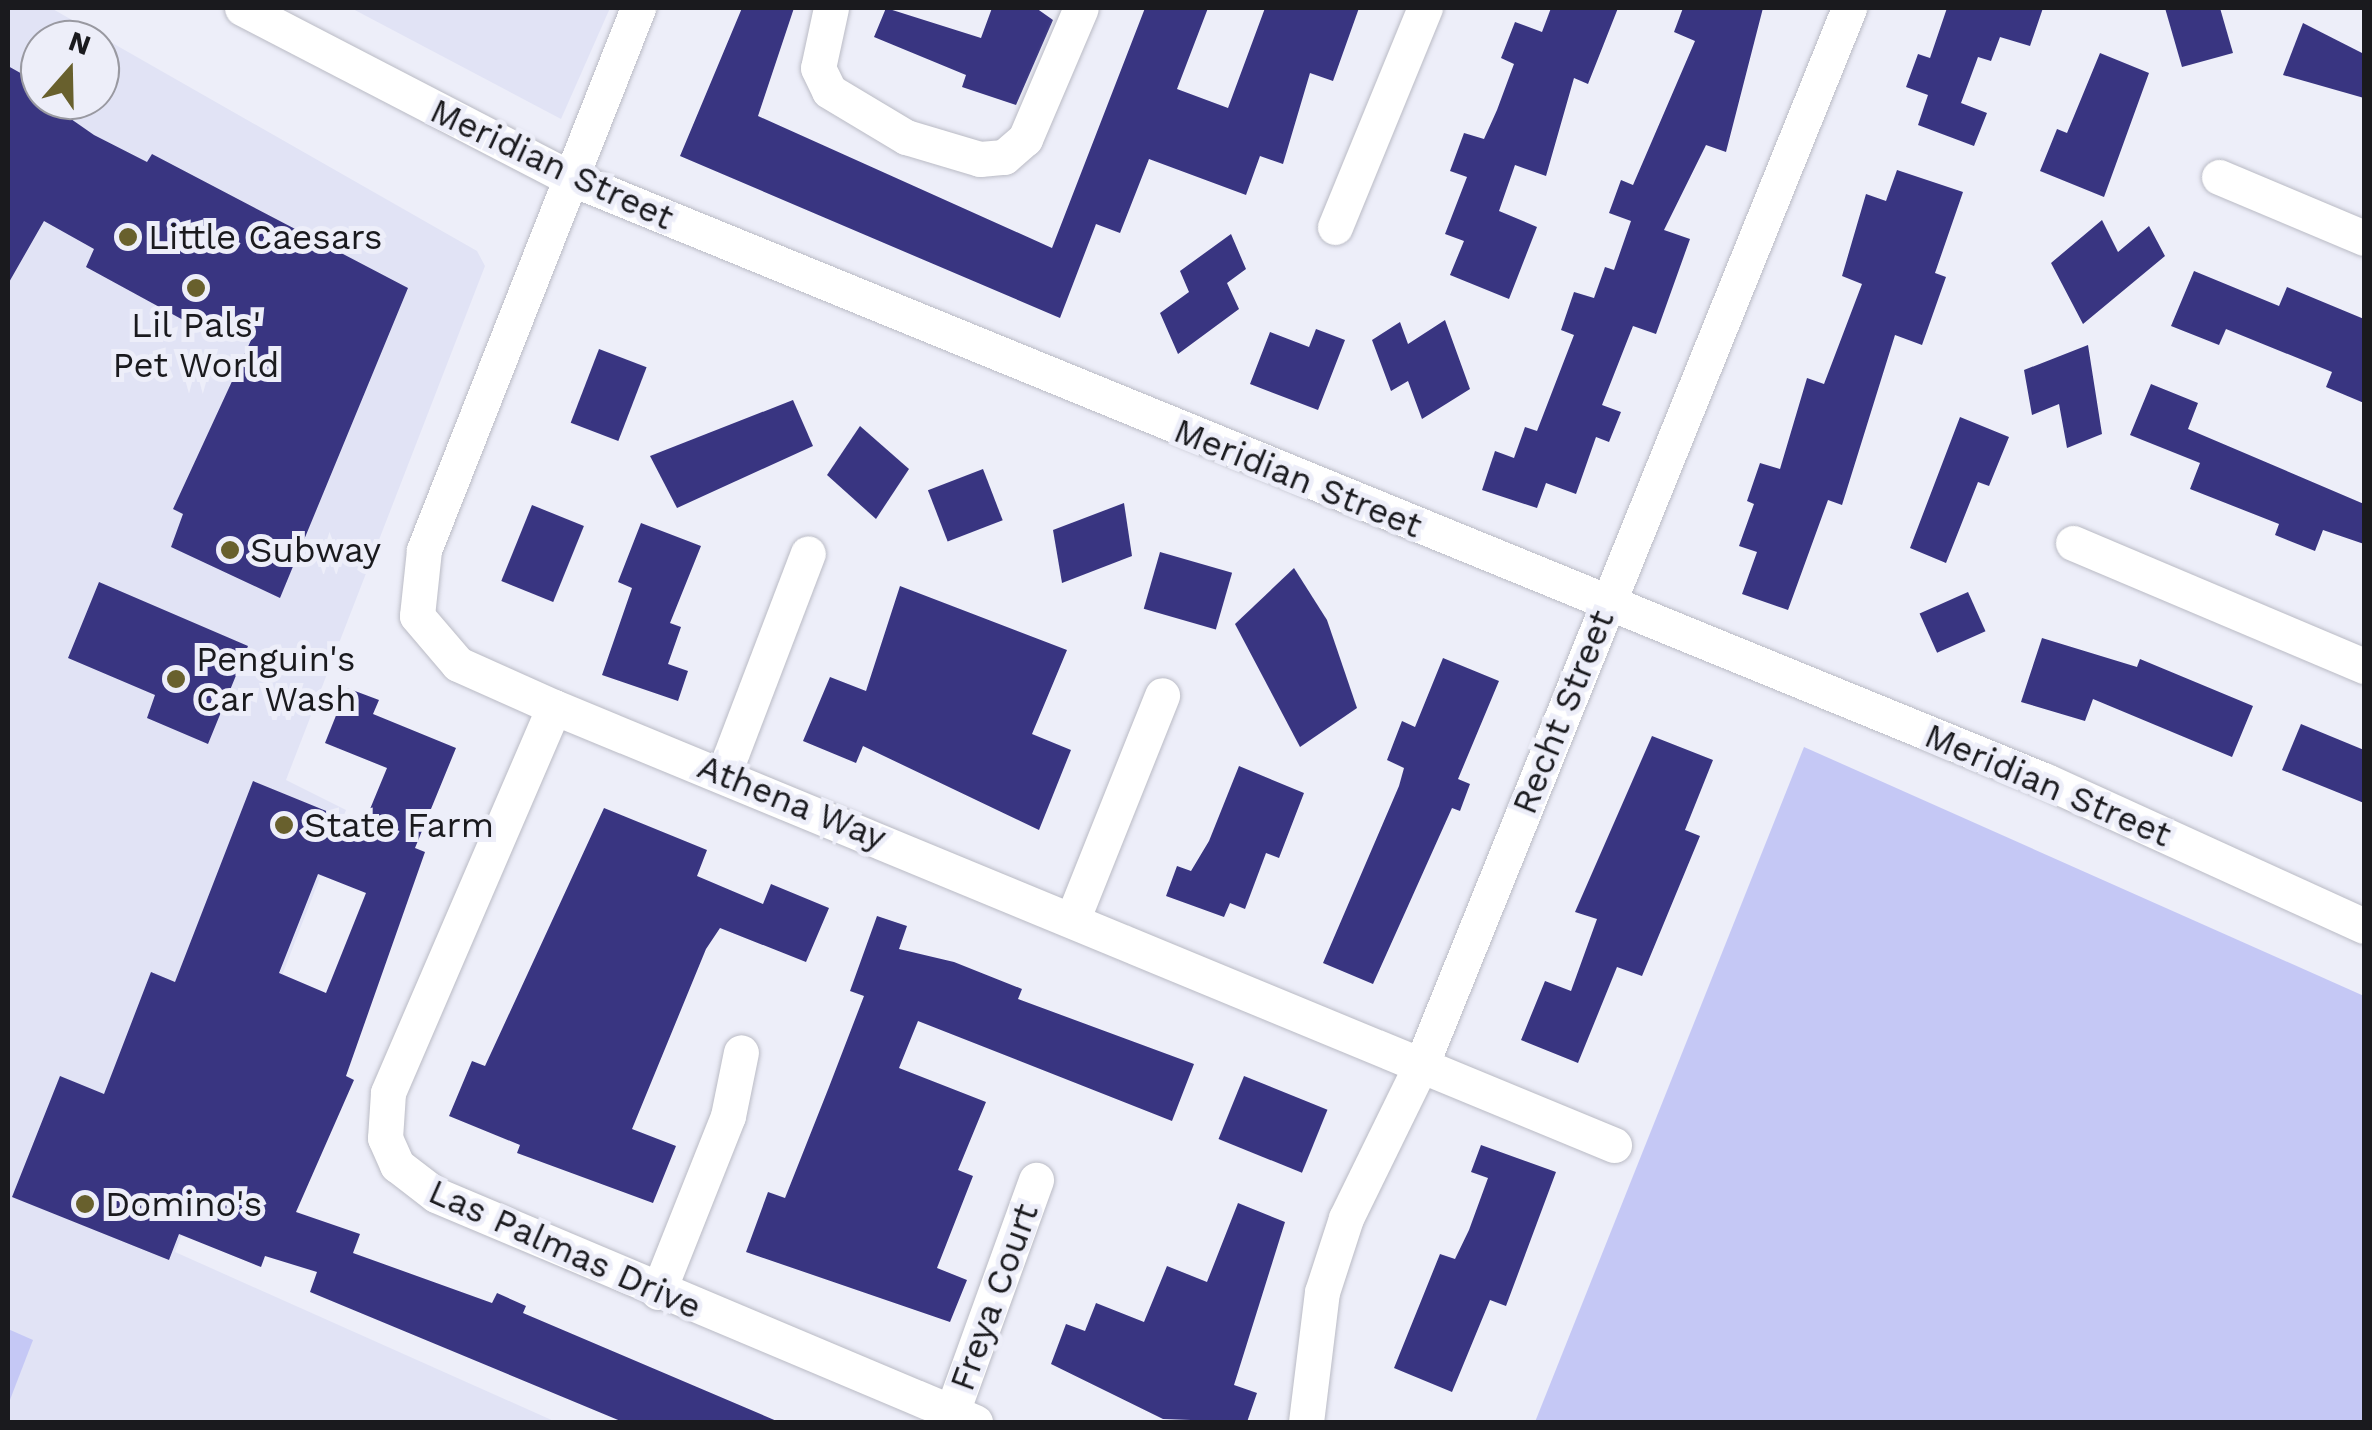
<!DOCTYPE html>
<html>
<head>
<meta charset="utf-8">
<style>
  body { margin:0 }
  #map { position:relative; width:2372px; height:1430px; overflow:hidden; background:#edeef9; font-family:"Work Sans",sans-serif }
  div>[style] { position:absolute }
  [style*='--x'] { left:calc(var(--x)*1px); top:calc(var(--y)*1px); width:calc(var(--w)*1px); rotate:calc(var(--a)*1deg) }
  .built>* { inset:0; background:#e1e3f5 }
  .green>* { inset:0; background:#c5c8f5 }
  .building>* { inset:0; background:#393581; transform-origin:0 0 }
  .roads { filter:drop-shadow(0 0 2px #babbc5) drop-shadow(0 0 2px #babbc5) }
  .minor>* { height:35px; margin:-17.5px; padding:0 17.5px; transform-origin:17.5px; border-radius:17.5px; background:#fff }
  .dots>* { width:28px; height:28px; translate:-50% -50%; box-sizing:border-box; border:5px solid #edeef9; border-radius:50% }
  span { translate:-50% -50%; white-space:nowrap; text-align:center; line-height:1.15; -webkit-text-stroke:10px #edeef9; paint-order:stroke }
  .street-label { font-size:35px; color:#1a1a1e }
  .poi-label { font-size:35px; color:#1a1a1e }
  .left { translate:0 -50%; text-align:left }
  .frame { position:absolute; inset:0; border:10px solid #1a1a1e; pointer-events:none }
  .north { position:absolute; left:20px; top:20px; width:100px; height:100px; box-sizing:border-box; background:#edeef9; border:2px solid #9999a1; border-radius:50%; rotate:20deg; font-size:28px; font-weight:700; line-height:40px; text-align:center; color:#1a1a1e }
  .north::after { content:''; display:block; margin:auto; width:35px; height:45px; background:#68602d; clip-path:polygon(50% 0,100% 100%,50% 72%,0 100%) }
</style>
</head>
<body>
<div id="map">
  <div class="built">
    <i style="clip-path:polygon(evenodd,8px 8px,51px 8px,477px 251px,485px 266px,286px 780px,346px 810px,175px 1252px,556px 1422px,8px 1422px,8px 8px,40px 40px,100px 40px,100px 100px,40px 100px,40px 40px)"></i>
    <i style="clip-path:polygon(351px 8px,610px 8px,561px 119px)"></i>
  </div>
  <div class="green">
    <i style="clip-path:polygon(1804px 747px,2364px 996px,2364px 1422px,1535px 1422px)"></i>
    <i style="clip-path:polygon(8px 1329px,33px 1340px,8px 1405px)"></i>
  </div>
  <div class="building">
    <i style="clip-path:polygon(742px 8px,794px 8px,758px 116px,1052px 248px,1145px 8px,1208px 8px,1177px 89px,1228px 108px,1265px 8px,1359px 8px,1333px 81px,1310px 73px,1283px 164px,1260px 156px,1246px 195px,1149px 159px,1120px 233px,1096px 224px,1060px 318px,680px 156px)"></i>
    <i style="clip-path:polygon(886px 8px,981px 38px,992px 8px,1036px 8px,1053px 20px,1016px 105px,962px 87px,966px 75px,874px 37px)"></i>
    <i style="clip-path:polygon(1551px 8px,1618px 8px,1588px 84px,1574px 78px,1546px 176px,1515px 165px,1499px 211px,1537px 227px,1509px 299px,1450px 275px,1464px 241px,1445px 234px,1467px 177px,1450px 171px,1464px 133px,1484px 139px,1497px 110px,1514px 64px,1501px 58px,1515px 22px,1542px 32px)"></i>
    <i style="clip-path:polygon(1683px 8px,1763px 8px,1726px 152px,1706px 145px,1664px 230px,1690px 239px,1656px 334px,1633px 326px,1602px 405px,1621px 412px,1609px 442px,1596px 437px,1576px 494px,1546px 483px,1537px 508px,1482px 490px,1495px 451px,1514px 458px,1525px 427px,1537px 431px,1574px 335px,1561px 330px,1574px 292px,1594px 298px,1605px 267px,1614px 270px,1631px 221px,1609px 213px,1621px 180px,1633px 185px,1695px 41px,1674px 32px)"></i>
    <i style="clip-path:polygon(1947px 8px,2043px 8px,2030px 46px,2000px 37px,1991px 61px,1978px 57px,1961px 103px,1987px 113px,1974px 146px,1918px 125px,1928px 95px,1906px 87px,1918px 54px,1930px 58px)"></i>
    <i style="clip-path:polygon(2165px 8px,2220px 8px,2233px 53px,2182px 67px)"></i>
    <i style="clip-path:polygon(2303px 23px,2364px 54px,2364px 98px,2283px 75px)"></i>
    <i style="clip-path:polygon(2100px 53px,2149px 73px,2104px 197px,2040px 171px,2057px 129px,2067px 133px)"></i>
    <i style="clip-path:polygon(8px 66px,40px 84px,40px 100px,84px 100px,71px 119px,94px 135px,147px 162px,152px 154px,408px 288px,280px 598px,171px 547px,183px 514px,173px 509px,252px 338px,199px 313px,196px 327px,86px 267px,94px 249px,44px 221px,8px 284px)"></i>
    <i style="clip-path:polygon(1897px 170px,1963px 192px,1935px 273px,1946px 277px,1922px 345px,1895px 335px,1842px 505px,1828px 500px,1788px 610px,1742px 594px,1757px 552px,1739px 546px,1754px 504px,1747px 501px,1760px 463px,1780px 469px,1807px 378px,1824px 384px,1862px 284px,1842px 276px,1866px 194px,1886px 201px)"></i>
    <i style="clip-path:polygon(2102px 220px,2118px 252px,2149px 226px,2165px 256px,2083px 324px,2051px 263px)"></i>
    <i style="clip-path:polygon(1231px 234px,1246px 269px,1227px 283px,1239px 309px,1178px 354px,1160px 313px,1189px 292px,1180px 271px)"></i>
    <i style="clip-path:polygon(2194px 271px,2279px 306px,2287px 287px,2364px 319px,2364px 403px,2326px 387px,2332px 372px,2226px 329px,2219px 345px,2171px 326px)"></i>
    <i style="clip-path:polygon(1445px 320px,1470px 389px,1422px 419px,1408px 381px,1391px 391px,1372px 340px,1400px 322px,1408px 344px)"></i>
    <i style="clip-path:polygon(1316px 329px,1345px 340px,1318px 410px,1250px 384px,1270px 332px,1309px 347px)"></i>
    <i style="clip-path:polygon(2088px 345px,2102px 434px,2067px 448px,2059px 404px,2032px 415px,2024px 370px)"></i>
    <i style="left:599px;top:349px;width:51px;height:79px;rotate:21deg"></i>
    <i style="clip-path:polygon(2151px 384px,2198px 403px,2188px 429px,2364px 504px,2364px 544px,2323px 530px,2315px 551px,2275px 535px,2279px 524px,2190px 489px,2200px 463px,2130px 435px)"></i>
    <i style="clip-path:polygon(793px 400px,813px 446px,677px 508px,650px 456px)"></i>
    <i style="clip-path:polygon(1960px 417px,2009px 437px,1989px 486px,1978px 482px,1946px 563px,1910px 548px)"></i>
    <i style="clip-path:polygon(860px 426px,909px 469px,876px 519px,827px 475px)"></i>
    <i style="left:983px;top:469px;width:55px;height:59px;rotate:69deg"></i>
    <i style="clip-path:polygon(1124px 503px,1132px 556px,1062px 583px,1053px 530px)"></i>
    <i style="left:532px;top:505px;width:56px;height:82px;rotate:22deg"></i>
    <i style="clip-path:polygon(641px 523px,701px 546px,670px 623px,681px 627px,668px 664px,688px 671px,678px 701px,602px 675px,632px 588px,618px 582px)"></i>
    <i style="left:1160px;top:552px;width:75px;height:59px;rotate:16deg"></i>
    <i style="clip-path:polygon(1294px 568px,1327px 620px,1357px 708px,1300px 747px,1235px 624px)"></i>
    <i style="clip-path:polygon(99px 582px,248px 646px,208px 744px,147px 718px,155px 695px,68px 658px)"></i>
    <i style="clip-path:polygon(900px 586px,1067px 650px,1032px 734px,1071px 750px,1039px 830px,863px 746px,856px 763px,803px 741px,830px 677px,866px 691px)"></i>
    <i style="left:1968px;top:592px;width:43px;height:53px;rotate:66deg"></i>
    <i style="clip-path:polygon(2042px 638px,2137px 667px,2140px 659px,2253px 706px,2232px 757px,2093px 699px,2085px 721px,2021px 702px)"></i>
    <i style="clip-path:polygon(1443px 658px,1499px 681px,1458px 779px,1470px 784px,1460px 811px,1452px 808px,1373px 984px,1323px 963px,1399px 786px,1404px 768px,1387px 760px,1402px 721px,1415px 727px)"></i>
    <i style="clip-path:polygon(evenodd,347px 688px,379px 700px,373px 714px,456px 748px,415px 848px,425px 852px,346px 1076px,354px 1080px,296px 1212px,360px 1234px,353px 1253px,492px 1303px,497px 1293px,526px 1306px,523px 1313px,779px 1422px,623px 1422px,310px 1292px,317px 1272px,265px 1256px,261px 1267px,179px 1234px,169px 1260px,12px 1197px,60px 1076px,104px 1094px,151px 972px,175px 982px,253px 781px,363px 826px,387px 768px,325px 743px,347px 688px,318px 874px,366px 893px,326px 993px,279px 973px,318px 874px)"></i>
    <i style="clip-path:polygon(2301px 724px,2364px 750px,2364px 803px,2282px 770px)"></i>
    <i style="clip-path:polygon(1652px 736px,1713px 760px,1685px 830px,1700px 836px,1642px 976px,1617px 967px,1578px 1063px,1521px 1040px,1545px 981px,1571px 991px,1597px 919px,1575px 912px)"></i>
    <i style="clip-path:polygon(1239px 766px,1304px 793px,1279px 858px,1266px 853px,1245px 909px,1230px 903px,1224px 917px,1166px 896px,1177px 866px,1191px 871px,1209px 841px)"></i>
    <i style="clip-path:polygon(604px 808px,707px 850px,697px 876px,763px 904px,771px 884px,829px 908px,806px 962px,720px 928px,706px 949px,632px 1129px,676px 1146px,653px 1203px,517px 1153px,520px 1145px,449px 1116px,472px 1061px,485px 1066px)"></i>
    <i style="clip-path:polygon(877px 916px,907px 926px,899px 949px,954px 962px,1022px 989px,1018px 999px,1194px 1064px,1172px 1121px,918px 1021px,899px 1068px,986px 1102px,958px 1170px,973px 1176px,937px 1268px,967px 1280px,950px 1322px,746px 1252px,768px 1192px,785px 1198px,829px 1087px,864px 996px,850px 991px)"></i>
    <i style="left:1244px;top:1076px;width:90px;height:68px;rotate:22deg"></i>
    <i style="clip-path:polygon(1481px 1145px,1556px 1172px,1506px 1306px,1490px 1300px,1452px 1392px,1394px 1368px,1440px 1254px,1455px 1259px,1469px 1230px,1488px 1178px,1471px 1172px)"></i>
    <i style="clip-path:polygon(1238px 1203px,1285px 1222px,1234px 1385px,1257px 1393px,1247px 1422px,1163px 1419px,1051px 1364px,1066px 1324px,1085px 1331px,1096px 1303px,1144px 1322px,1167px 1266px,1207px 1282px)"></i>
  </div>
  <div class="roads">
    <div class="minor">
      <i style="--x:242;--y:8;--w:367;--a:27.4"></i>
      <i style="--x:568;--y:177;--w:1597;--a:22.23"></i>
      <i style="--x:2046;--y:781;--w:349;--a:24.5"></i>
      <i style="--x:638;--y:8;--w:583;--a:111.55"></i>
      <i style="--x:424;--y:550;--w:66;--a:96.1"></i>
      <i style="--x:417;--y:616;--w:63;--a:49.5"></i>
      <i style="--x:458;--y:664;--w:105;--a:24.1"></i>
      <i style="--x:554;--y:707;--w:1147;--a:22.45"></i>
      <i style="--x:831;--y:8;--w:61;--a:102.2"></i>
      <i style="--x:818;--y:68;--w:25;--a:64"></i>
      <i style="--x:829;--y:91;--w:90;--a:30.9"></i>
      <i style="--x:906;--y:137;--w:77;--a:16.6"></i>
      <i style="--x:980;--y:159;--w:24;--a:-5"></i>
      <i style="--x:1004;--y:157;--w:28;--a:-41"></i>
      <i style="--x:1025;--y:139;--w:142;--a:-66.9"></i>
      <i style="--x:2219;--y:177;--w:157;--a:22.8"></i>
      <i style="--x:1335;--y:227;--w:237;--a:-67.7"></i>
      <i style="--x:2073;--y:543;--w:316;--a:22.9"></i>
      <i style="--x:554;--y:707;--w:420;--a:113.3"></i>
      <i style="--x:388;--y:1093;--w:45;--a:93.8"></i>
      <i style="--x:385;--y:1138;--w:30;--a:66"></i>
      <i style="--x:397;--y:1165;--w:49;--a:37.6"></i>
      <i style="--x:436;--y:1195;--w:585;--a:22.84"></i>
      <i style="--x:724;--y:773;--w:235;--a:-69.1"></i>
      <i style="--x:1073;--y:918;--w:240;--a:-68.2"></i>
      <i style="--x:658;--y:1292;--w:189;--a:-68.3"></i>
      <i style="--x:728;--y:1116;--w:65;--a:-78.5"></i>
      <i style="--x:952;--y:1412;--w:247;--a:-70.1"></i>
      <i style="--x:1306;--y:1422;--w:131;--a:-83"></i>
      <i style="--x:1322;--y:1292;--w:78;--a:-72"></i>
      <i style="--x:1346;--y:1218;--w:173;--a:-63.9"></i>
      <i style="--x:1422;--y:1063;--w:1138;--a:-67.96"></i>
    </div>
  </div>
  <div class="dots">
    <i style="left:128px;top:237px;background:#68602d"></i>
    <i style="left:196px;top:288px;background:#68602d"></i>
    <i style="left:230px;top:550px;background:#68602d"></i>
    <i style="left:176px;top:679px;background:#68602d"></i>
    <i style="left:284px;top:825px;background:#68602d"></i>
    <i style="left:85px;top:1204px;background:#68602d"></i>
  </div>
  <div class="street-label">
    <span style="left:552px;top:164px;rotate:25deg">Meridian Street</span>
    <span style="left:1298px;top:478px;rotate:22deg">Meridian Street</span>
    <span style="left:1563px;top:712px;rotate:-68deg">Recht Street</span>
    <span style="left:2048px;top:785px;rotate:23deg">Meridian Street</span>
    <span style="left:792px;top:802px;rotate:22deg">Athena Way</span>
    <span style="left:565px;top:1249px;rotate:24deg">Las Palmas Drive</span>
    <span style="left:994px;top:1297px;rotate:-70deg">Freya Court</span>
  </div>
  <div class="poi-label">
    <span class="left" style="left:148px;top:237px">Little Caesars</span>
    <span style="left:196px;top:345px">Lil Pals'<br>Pet World</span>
    <span class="left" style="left:250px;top:550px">Subway</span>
    <span class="left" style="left:196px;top:679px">Penguin's<br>Car Wash</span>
    <span class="left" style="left:304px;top:825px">State Farm</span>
    <span class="left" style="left:105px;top:1204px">Domino's</span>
  </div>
  <div class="frame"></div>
  <div class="north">N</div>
</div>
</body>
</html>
